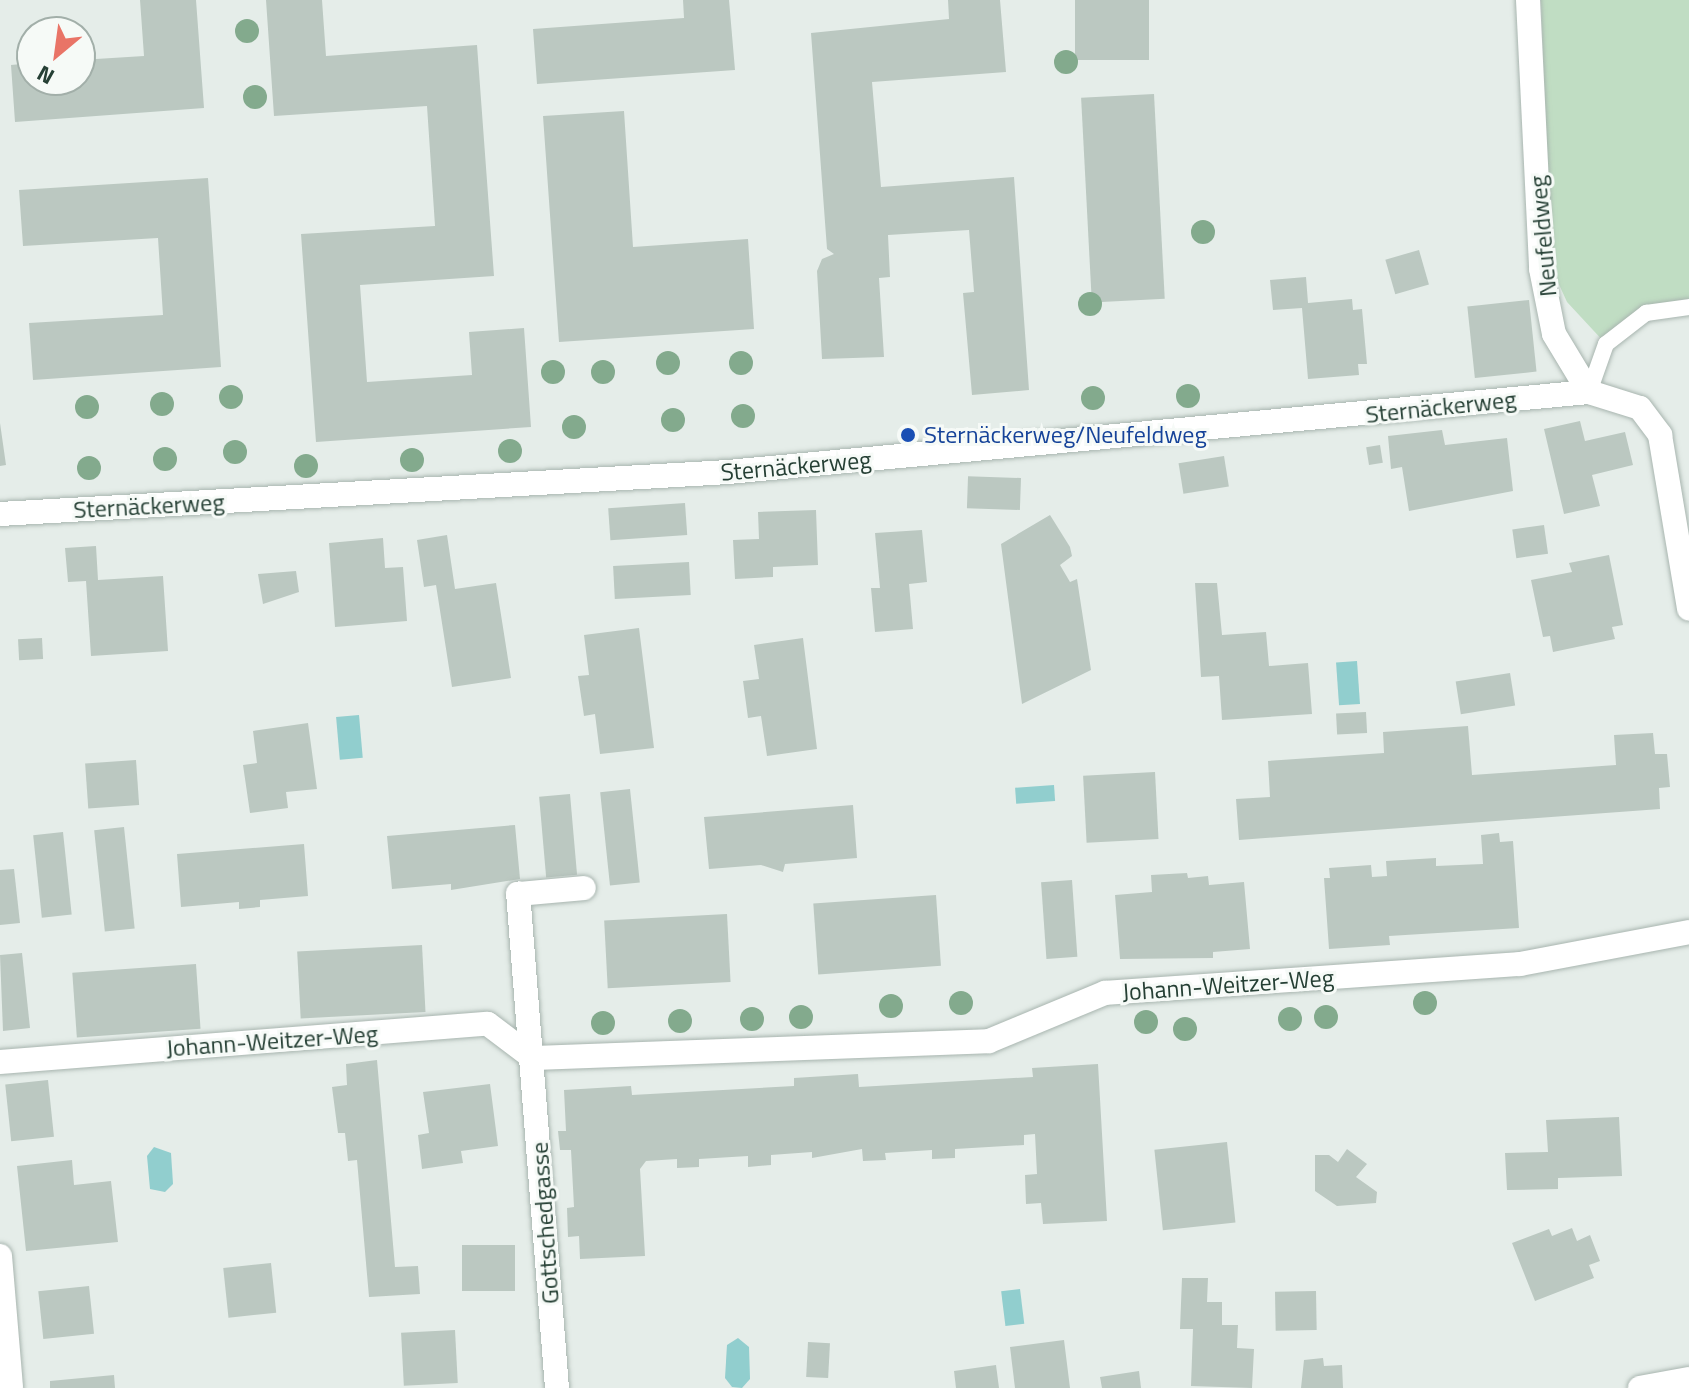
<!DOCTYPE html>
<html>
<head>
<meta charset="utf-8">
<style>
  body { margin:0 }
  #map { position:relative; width:1689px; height:1388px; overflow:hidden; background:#e5ede9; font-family:"Titillium Web",sans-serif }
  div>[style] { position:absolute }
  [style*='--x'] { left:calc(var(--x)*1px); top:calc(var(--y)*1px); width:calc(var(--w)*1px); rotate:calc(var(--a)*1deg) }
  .green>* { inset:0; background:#c0ddc3 }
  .water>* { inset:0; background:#91cece; transform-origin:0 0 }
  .building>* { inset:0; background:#bbc8c1; transform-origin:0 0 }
  .roads { filter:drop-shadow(0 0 2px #a8b5af) drop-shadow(0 0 2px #a8b5af) }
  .service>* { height:16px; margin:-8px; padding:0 8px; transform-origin:8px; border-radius:8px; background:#fff }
  .minor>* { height:24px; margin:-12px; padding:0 12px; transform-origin:12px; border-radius:12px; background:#fff }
  .trees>* { width:24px; height:24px; margin:-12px; border-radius:50%; background:#83aa8d }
  .dots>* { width:22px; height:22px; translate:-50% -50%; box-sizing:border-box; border:4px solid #f6faf7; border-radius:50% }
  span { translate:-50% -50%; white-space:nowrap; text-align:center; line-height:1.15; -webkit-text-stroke:6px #f6faf7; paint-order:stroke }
  .street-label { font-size:24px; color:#253f34 }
  .transit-label { font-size:24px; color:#164399 }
  .left { translate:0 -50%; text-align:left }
  .north { position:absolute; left:16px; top:16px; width:80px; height:80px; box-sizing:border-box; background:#f6faf7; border:2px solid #a2afa9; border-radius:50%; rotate:209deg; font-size:22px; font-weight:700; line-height:32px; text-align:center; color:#253f34 }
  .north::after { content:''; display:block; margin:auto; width:28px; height:36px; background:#e97467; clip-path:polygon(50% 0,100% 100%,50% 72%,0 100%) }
</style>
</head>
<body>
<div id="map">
  <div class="green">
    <i style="clip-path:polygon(1541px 0,1689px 0,1689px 307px,1646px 313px,1606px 344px,1567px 302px,1551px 267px)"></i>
  </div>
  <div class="water">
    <i style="left:1357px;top:661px;width:43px;height:21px;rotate:86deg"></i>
    <i style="left:359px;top:715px;width:43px;height:23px;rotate:85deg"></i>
    <i style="left:1054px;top:785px;width:16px;height:39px;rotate:86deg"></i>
    <i style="clip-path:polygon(154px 1147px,171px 1153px,173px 1184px,165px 1192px,150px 1189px,147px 1156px)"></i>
    <i style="left:1020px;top:1289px;width:35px;height:19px;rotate:83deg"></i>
    <i style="clip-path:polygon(738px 1338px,749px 1347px,750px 1379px,742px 1388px,732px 1387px,725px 1378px,727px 1345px)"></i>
  </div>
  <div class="building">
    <i style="clip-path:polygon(140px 0,196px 0,204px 108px,15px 122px,11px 65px,32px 63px,32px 80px,80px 80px,80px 60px,144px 56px)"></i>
    <i style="clip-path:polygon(266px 0,322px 0,326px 56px,477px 45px,494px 276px,360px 285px,367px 382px,472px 375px,469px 332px,524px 328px,531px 427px,316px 442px,301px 234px,435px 226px,427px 106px,274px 116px)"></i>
    <i style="clip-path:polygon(683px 0,729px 0,735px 70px,537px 84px,533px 29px,684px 18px)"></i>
    <i style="clip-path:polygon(948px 0,1000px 0,1006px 72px,872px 82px,881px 187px,1014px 177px,1029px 390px,972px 395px,963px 293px,974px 292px,969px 230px,888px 235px,890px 277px,879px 278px,884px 357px,822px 359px,817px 271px,822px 259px,834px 254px,827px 249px,811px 33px,949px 19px)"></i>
    <i style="left:1075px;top:0;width:74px;height:60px"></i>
    <i style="left:1154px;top:94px;width:205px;height:73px;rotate:87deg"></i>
    <i style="clip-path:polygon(624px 111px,633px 247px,748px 239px,754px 329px,559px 342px,543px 116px)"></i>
    <i style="clip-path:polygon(208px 178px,221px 367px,33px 380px,29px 323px,163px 315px,158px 238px,23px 246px,19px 190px)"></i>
    <i style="left:1419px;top:250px;width:36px;height:35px;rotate:74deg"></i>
    <i style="clip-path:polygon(1306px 277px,1308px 303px,1352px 299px,1353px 310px,1362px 309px,1367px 364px,1358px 364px,1359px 375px,1308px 379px,1302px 308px,1273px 310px,1270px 280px)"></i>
    <i style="left:1529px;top:300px;width:72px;height:62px;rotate:84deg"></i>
    <i style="clip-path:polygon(1580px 421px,1585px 441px,1625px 432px,1633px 465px,1592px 475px,1600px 506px,1564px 514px,1544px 429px)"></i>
    <i style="clip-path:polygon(0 423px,6px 465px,0 466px)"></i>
    <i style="clip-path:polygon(1442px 430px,1445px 445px,1507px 438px,1513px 491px,1409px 511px,1402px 467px,1391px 469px,1388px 436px)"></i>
    <i style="left:1380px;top:445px;width:18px;height:14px;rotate:81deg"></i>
    <i style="left:1224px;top:456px;width:31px;height:46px;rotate:81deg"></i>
    <i style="left:1021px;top:478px;width:32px;height:53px;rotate:92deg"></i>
    <i style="left:685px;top:503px;width:32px;height:77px;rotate:86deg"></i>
    <i style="clip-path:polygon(816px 510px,818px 565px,773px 567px,773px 577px,735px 579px,733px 540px,759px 539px,758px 512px)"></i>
    <i style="clip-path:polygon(1050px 515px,1070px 547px,1072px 556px,1060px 565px,1070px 582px,1077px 579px,1091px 670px,1022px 704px,1001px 544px)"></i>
    <i style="left:1544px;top:525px;width:29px;height:32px;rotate:82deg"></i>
    <i style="clip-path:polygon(922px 530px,927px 582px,909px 584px,913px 629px,875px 632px,871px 588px,880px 588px,875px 533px)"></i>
    <i style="clip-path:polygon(447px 535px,455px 589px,496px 583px,511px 678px,452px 687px,436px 585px,424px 587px,417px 540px)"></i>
    <i style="clip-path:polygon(383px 538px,385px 568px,403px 567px,407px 621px,335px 627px,329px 543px)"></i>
    <i style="clip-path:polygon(96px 546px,98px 580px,163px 576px,168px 651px,91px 656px,86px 581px,68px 582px,65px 548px)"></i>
    <i style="clip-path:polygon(1609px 555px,1623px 625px,1612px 627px,1615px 639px,1553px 652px,1550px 636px,1543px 637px,1531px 580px,1572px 572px,1569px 563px)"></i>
    <i style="left:689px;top:562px;width:33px;height:76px;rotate:87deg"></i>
    <i style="clip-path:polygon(296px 571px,299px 592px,263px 604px,258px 574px)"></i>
    <i style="clip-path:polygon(1195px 583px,1217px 583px,1222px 635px,1266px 632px,1269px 666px,1308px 663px,1312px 714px,1222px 720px,1219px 676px,1201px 677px)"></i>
    <i style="clip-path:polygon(639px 628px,654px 748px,600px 754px,595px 714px,584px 716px,578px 676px,589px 675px,584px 635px)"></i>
    <i style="left:42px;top:638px;width:21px;height:24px;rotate:87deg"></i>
    <i style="clip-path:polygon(803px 638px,817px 749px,767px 756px,761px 716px,748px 718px,743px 681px,759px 679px,754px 645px)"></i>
    <i style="left:1510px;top:673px;width:33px;height:55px;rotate:81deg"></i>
    <i style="left:1366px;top:712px;width:21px;height:30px;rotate:87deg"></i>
    <i style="clip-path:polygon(308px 723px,317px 789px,286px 792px,288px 808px,250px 813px,243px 765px,257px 763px,253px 731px)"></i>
    <i style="clip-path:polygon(1468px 726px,1472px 775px,1616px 765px,1614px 735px,1653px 733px,1655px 754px,1667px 754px,1670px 787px,1659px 788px,1660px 809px,1239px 840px,1236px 799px,1270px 797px,1268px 761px,1384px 753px,1383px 732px)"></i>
    <i style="left:136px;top:760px;width:45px;height:51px;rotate:86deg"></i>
    <i style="left:1155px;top:772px;width:67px;height:72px;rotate:87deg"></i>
    <i style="left:630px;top:789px;width:94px;height:30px;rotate:84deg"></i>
    <i style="left:570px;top:794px;width:81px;height:31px;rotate:85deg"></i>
    <i style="clip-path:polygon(853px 805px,857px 858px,785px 864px,783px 872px,761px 865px,709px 869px,704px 817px)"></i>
    <i style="clip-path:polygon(515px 825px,520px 879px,451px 890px,451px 884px,392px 889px,387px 836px)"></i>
    <i style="left:124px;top:827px;width:102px;height:30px;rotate:84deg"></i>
    <i style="left:63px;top:832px;width:83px;height:30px;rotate:84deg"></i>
    <i style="clip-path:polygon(1499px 833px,1500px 842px,1513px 841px,1519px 928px,1389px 936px,1390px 945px,1329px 949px,1324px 878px,1330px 878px,1329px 868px,1371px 865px,1372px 877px,1387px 876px,1386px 861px,1436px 858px,1436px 866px,1483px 864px,1481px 835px)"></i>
    <i style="clip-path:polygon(304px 844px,308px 896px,260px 900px,260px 907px,239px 909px,239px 902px,181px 907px,177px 854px)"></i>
    <i style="clip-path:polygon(14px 869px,20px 923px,0 925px,0 870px)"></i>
    <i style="clip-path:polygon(1187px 873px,1188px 878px,1208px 876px,1209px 885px,1244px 882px,1250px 949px,1213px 952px,1213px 958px,1120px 959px,1115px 895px,1152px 892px,1151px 875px)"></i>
    <i style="left:1072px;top:880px;width:77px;height:31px;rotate:86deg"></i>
    <i style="left:936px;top:895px;width:71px;height:123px;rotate:86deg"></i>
    <i style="left:727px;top:914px;width:68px;height:123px;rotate:87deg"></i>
    <i style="left:422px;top:945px;width:67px;height:125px;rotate:87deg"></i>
    <i style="clip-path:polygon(22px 953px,30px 1028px,3px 1031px,0 955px)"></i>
    <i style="left:196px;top:964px;width:65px;height:124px;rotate:86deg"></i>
    <i style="clip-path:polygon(377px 1060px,395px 1267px,418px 1266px,420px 1294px,369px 1297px,357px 1160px,348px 1161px,345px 1133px,338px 1133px,332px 1087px,347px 1085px,346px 1064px)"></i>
    <i style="clip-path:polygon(1098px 1064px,1107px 1221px,1043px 1224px,1041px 1203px,1026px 1204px,1025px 1175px,1037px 1174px,1035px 1134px,1024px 1135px,1024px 1145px,955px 1149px,955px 1158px,932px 1159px,932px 1150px,885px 1153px,886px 1160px,863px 1161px,862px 1149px,812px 1158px,812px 1152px,771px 1155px,771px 1165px,748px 1167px,748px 1156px,699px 1159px,699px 1167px,677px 1168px,677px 1159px,646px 1161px,640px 1169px,645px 1256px,580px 1259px,579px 1236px,568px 1237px,567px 1208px,574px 1207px,571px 1150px,560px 1150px,558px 1131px,566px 1131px,564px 1090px,631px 1086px,632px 1095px,794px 1086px,794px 1078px,858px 1074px,859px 1087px,1033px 1077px,1032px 1068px)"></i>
    <i style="left:48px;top:1080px;width:57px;height:43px;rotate:84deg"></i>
    <i style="clip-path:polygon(490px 1084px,498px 1146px,461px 1151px,463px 1163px,422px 1169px,418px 1135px,429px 1133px,423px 1092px)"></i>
    <i style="clip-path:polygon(1619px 1117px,1622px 1176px,1558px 1178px,1558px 1189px,1507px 1190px,1505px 1153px,1548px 1152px,1546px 1120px)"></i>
    <i style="left:1227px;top:1142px;width:81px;height:73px;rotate:84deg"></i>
    <i style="clip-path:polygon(1347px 1149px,1367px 1164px,1356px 1177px,1377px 1192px,1376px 1203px,1337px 1206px,1315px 1191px,1315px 1155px,1329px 1155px,1338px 1162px)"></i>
    <i style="clip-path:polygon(72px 1160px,74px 1185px,111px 1181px,118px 1242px,26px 1251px,17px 1166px)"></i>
    <i style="clip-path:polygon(1572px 1228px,1577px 1241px,1590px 1235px,1600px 1261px,1589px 1265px,1594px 1278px,1535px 1301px,1512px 1243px,1549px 1229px,1552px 1236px)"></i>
    <i style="left:462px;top:1245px;width:53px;height:46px"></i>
    <i style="left:271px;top:1263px;width:50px;height:48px;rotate:84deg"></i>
    <i style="clip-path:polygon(1182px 1278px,1208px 1278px,1207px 1302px,1222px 1302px,1222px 1325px,1238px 1325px,1237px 1348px,1254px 1349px,1252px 1388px,1191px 1386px,1193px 1329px,1180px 1329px)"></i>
    <i style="left:89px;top:1286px;width:48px;height:51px;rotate:84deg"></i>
    <i style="left:1316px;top:1291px;width:39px;height:41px;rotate:89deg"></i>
    <i style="left:455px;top:1330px;width:53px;height:54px;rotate:87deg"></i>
    <i style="clip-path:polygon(1064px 1340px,1070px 1388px,1015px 1388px,1010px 1347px)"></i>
    <i style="left:808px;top:1342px;width:22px;height:35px;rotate:3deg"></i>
    <i style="clip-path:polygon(1323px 1358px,1324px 1366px,1342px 1365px,1343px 1388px,1301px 1388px,1304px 1360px)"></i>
    <i style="clip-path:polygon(996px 1365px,999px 1388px,956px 1388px,954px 1371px)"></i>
    <i style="clip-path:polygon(1139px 1371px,1141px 1388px,1102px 1388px,1100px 1377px)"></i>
    <i style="clip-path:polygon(114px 1375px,115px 1388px,50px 1388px,50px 1381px)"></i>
  </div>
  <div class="roads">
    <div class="service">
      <i style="--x:1589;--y:392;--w:51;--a:-70.5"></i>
      <i style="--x:1606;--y:344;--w:51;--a:-37.8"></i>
      <i style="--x:1646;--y:313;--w:43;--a:-7.9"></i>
    </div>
    <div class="minor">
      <i style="--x:1528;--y:0;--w:269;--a:87.2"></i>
      <i style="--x:1541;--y:269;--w:66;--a:78.7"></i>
      <i style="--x:1554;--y:334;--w:68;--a:58.9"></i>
      <i style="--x:1589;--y:392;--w:53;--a:17.4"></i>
      <i style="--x:1640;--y:408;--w:34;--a:53"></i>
      <i style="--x:1660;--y:435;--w:176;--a:80.5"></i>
      <i style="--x:0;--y:514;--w:729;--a:-3.3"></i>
      <i style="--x:728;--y:472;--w:865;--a:-5.31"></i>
      <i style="--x:0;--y:1062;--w:489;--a:-4.5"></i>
      <i style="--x:488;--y:1024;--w:56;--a:37.1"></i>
      <i style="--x:533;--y:1058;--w:456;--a:-2.1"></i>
      <i style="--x:989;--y:1041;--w:126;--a:-22.5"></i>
      <i style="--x:1105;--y:993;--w:416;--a:-4"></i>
      <i style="--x:1520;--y:964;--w:172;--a:-10.7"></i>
      <i style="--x:0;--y:1256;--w:132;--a:85.2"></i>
      <i style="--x:557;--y:1388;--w:496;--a:-94.5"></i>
      <i style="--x:518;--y:894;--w:66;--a:-5.2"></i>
      <i style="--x:1640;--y:1388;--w:50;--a:-10.4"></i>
    </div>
  </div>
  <div class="trees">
    <i style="left:247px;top:31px"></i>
    <i style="left:1066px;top:62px"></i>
    <i style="left:255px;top:97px"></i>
    <i style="left:1203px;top:232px"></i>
    <i style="left:1090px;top:304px"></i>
    <i style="left:668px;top:363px"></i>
    <i style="left:741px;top:363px"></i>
    <i style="left:553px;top:372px"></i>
    <i style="left:603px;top:372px"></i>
    <i style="left:1188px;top:396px"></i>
    <i style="left:231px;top:397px"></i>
    <i style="left:1093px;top:398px"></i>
    <i style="left:162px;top:404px"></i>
    <i style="left:87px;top:407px"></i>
    <i style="left:743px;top:416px"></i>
    <i style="left:673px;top:420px"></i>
    <i style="left:574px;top:427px"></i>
    <i style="left:510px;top:451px"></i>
    <i style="left:235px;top:452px"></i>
    <i style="left:165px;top:459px"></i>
    <i style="left:412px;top:460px"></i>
    <i style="left:306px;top:466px"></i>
    <i style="left:89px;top:468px"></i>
    <i style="left:961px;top:1003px"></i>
    <i style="left:1425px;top:1003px"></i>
    <i style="left:891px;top:1006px"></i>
    <i style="left:801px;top:1017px"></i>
    <i style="left:1326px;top:1017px"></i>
    <i style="left:752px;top:1019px"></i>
    <i style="left:1290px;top:1019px"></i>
    <i style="left:680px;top:1021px"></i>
    <i style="left:1146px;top:1022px"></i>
    <i style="left:603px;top:1023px"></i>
    <i style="left:1185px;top:1029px"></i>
  </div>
  <div class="dots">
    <i style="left:908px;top:435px;background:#1a4fb4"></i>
  </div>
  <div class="street-label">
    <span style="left:1543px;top:236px;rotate:-95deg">Neufeldweg</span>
    <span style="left:1441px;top:407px;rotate:-6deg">Sternäckerweg</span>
    <span style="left:796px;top:466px;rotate:-5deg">Sternäckerweg</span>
    <span style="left:149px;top:506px;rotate:-3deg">Sternäckerweg</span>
    <span style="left:1228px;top:985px;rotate:-4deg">Johann-Weitzer-Weg</span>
    <span style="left:272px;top:1041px;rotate:-4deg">Johann-Weitzer-Weg</span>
    <span style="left:545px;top:1223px;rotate:-94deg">Gottschedgasse</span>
  </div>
  <div class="transit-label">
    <span class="left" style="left:924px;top:435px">Sternäckerweg/Neufeldweg</span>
  </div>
  <div class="north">N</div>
</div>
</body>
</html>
